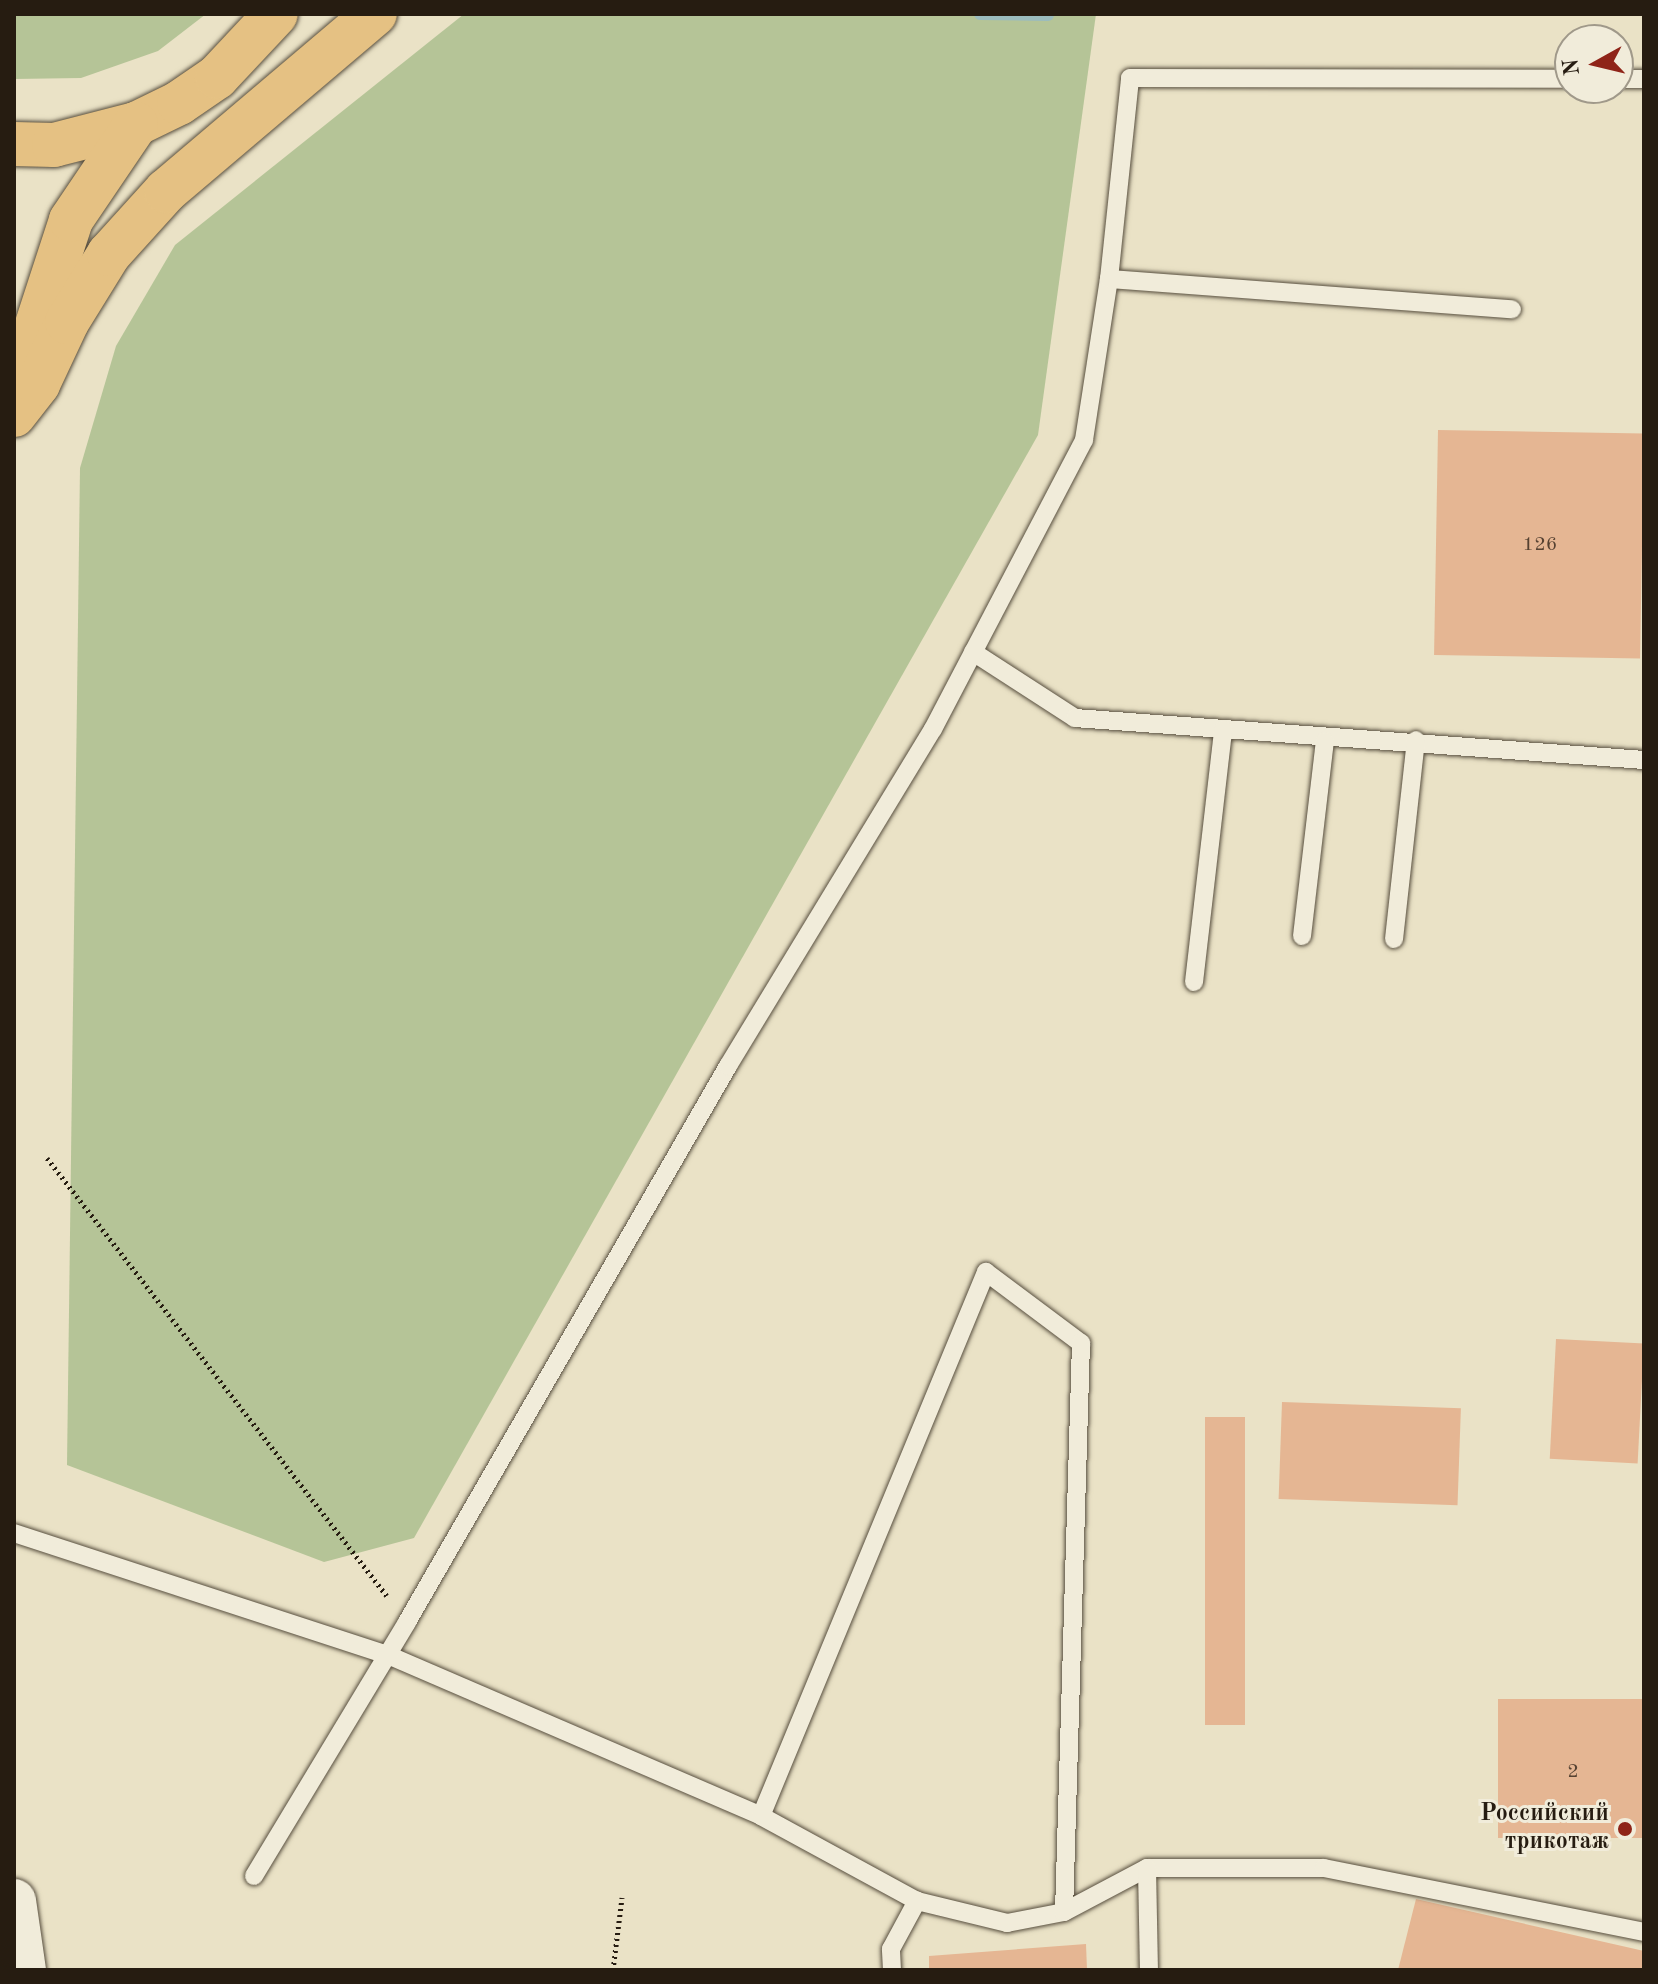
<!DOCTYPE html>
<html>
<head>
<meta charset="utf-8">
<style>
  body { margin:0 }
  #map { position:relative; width:1658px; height:1984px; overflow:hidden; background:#eae2c6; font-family:"Old Standard TT",serif }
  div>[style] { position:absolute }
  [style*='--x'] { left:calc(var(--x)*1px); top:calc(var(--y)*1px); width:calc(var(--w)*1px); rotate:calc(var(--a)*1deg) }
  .green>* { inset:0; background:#b5c497 }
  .stream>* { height:12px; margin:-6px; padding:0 6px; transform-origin:6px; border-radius:6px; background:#9bbcbe }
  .building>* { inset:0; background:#e5b693; transform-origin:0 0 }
  .path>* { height:5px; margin-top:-2.5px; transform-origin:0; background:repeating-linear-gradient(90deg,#261c11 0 2px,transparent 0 6px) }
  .roads { filter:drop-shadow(0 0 2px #574e3e) drop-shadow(0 0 2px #574e3e) }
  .lane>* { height:18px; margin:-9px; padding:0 9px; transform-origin:9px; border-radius:9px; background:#f1ecda }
  .secondary>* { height:44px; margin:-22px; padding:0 22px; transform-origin:22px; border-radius:22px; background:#f1ecda }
  .primary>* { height:44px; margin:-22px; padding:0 22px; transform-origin:22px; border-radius:22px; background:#e5c183 }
  .dots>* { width:22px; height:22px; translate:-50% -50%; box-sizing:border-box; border:4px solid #f1ecda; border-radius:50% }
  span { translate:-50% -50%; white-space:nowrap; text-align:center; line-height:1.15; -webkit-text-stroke:6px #f1ecda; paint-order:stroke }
  .number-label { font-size:20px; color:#564232 }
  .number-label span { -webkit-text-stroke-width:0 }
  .poi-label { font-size:24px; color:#261c11; font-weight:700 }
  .right { translate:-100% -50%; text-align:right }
  .frame { position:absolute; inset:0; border:16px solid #261c11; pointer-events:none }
  .north { position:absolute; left:1554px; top:24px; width:80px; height:80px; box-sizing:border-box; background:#f1ecda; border:2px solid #a0998a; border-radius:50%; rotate:262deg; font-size:22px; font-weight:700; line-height:32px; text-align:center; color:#261c11 }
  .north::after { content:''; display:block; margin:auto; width:28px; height:36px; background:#8f2418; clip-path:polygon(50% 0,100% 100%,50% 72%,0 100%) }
</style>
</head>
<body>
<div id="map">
  <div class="green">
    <i style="clip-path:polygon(14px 14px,206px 14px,158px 51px,81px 78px,14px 79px)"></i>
    <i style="clip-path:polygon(464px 14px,1096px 14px,1038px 435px,414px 1538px,324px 1562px,67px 1465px,80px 468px,116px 346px,175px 245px)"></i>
  </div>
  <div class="stream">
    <i style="--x:980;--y:14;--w:68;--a:0.8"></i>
  </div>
  <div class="building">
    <i style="left:1438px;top:430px;width:206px;height:225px;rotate:1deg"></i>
    <i style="left:1556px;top:1339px;width:88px;height:120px;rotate:3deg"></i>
    <i style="left:1282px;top:1402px;width:179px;height:97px;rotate:2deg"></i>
    <i style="left:1245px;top:1417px;width:308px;height:40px;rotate:90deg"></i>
    <i style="left:1644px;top:1699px;width:139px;height:146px;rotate:90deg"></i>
    <i style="clip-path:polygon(1416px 1899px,1644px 1951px,1644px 1970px,1398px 1970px)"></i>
    <i style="clip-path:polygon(1086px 1944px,1087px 1970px,929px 1970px,929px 1956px)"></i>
  </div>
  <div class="path">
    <i style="--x:47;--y:1158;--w:554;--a:52.18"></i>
    <i style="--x:613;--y:1970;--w:73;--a:-82.9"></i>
  </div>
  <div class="roads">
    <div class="lane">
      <i style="--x:1618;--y:79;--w:26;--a:0"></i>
      <i style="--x:1109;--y:279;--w:202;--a:-84"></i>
      <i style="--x:1130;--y:78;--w:440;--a:0.1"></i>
      <i style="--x:973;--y:652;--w:121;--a:32.9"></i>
      <i style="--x:1075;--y:718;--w:571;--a:4.22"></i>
      <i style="--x:1302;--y:936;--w:196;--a:-83.3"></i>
      <i style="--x:1394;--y:939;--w:200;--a:-83.7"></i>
      <i style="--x:1194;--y:982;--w:254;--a:-83.4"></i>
      <i style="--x:14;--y:1533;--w:393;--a:18.1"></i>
      <i style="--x:388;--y:1655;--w:406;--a:23.3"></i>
      <i style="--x:761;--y:1816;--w:178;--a:28.6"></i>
      <i style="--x:917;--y:1901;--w:93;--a:13.7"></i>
      <i style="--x:1007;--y:1923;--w:58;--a:-10.9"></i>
      <i style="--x:1064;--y:1912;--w:94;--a:-27.9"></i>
      <i style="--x:1147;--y:1868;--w:177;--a:0"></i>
      <i style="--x:1324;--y:1868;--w:326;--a:11.3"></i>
      <i style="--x:761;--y:1816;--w:589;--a:-67.53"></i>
      <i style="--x:986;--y:1272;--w:119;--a:36.8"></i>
      <i style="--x:1081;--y:1343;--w:569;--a:91.71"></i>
      <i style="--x:1147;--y:1868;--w:102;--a:88.9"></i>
      <i style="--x:254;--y:1876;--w:297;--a:-58.9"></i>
      <i style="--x:407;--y:1622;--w:642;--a:-60"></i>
      <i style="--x:728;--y:1066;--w:394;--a:-58.7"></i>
      <i style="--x:933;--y:729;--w:326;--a:-62.4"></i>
      <i style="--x:1084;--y:440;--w:163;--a:-81.2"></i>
      <i style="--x:1109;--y:279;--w:404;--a:4.3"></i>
      <i style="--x:892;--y:1970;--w:21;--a:-93"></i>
      <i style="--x:891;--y:1949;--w:55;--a:-61.6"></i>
    </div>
    <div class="secondary">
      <i style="--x:14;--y:1901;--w:70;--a:81.8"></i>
    </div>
    <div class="primary">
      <i style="--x:14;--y:144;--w:40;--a:1.4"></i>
      <i style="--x:54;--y:145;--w:85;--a:-14.4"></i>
      <i style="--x:136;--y:124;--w:48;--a:-26"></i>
      <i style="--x:179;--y:103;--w:46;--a:-34.4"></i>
      <i style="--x:217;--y:77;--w:86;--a:-46.9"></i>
      <i style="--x:25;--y:361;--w:148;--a:-71.9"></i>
      <i style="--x:71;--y:220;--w:116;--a:-55.9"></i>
      <i style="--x:14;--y:415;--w:39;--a:-52"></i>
      <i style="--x:38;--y:384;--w:68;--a:-64.9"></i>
      <i style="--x:67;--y:322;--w:80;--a:-58.3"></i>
      <i style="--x:109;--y:254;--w:85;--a:-47.9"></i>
      <i style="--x:166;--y:191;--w:274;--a:-40.3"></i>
    </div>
  </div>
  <div class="dots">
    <i style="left:1625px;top:1829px;background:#8f2418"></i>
  </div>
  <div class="number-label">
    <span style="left:1540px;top:545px">126</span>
    <span style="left:1573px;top:1772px">2</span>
  </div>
  <div class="poi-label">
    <span class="right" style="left:1609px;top:1829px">Российский<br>трикотаж</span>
  </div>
  <div class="frame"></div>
  <div class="north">N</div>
</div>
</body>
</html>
